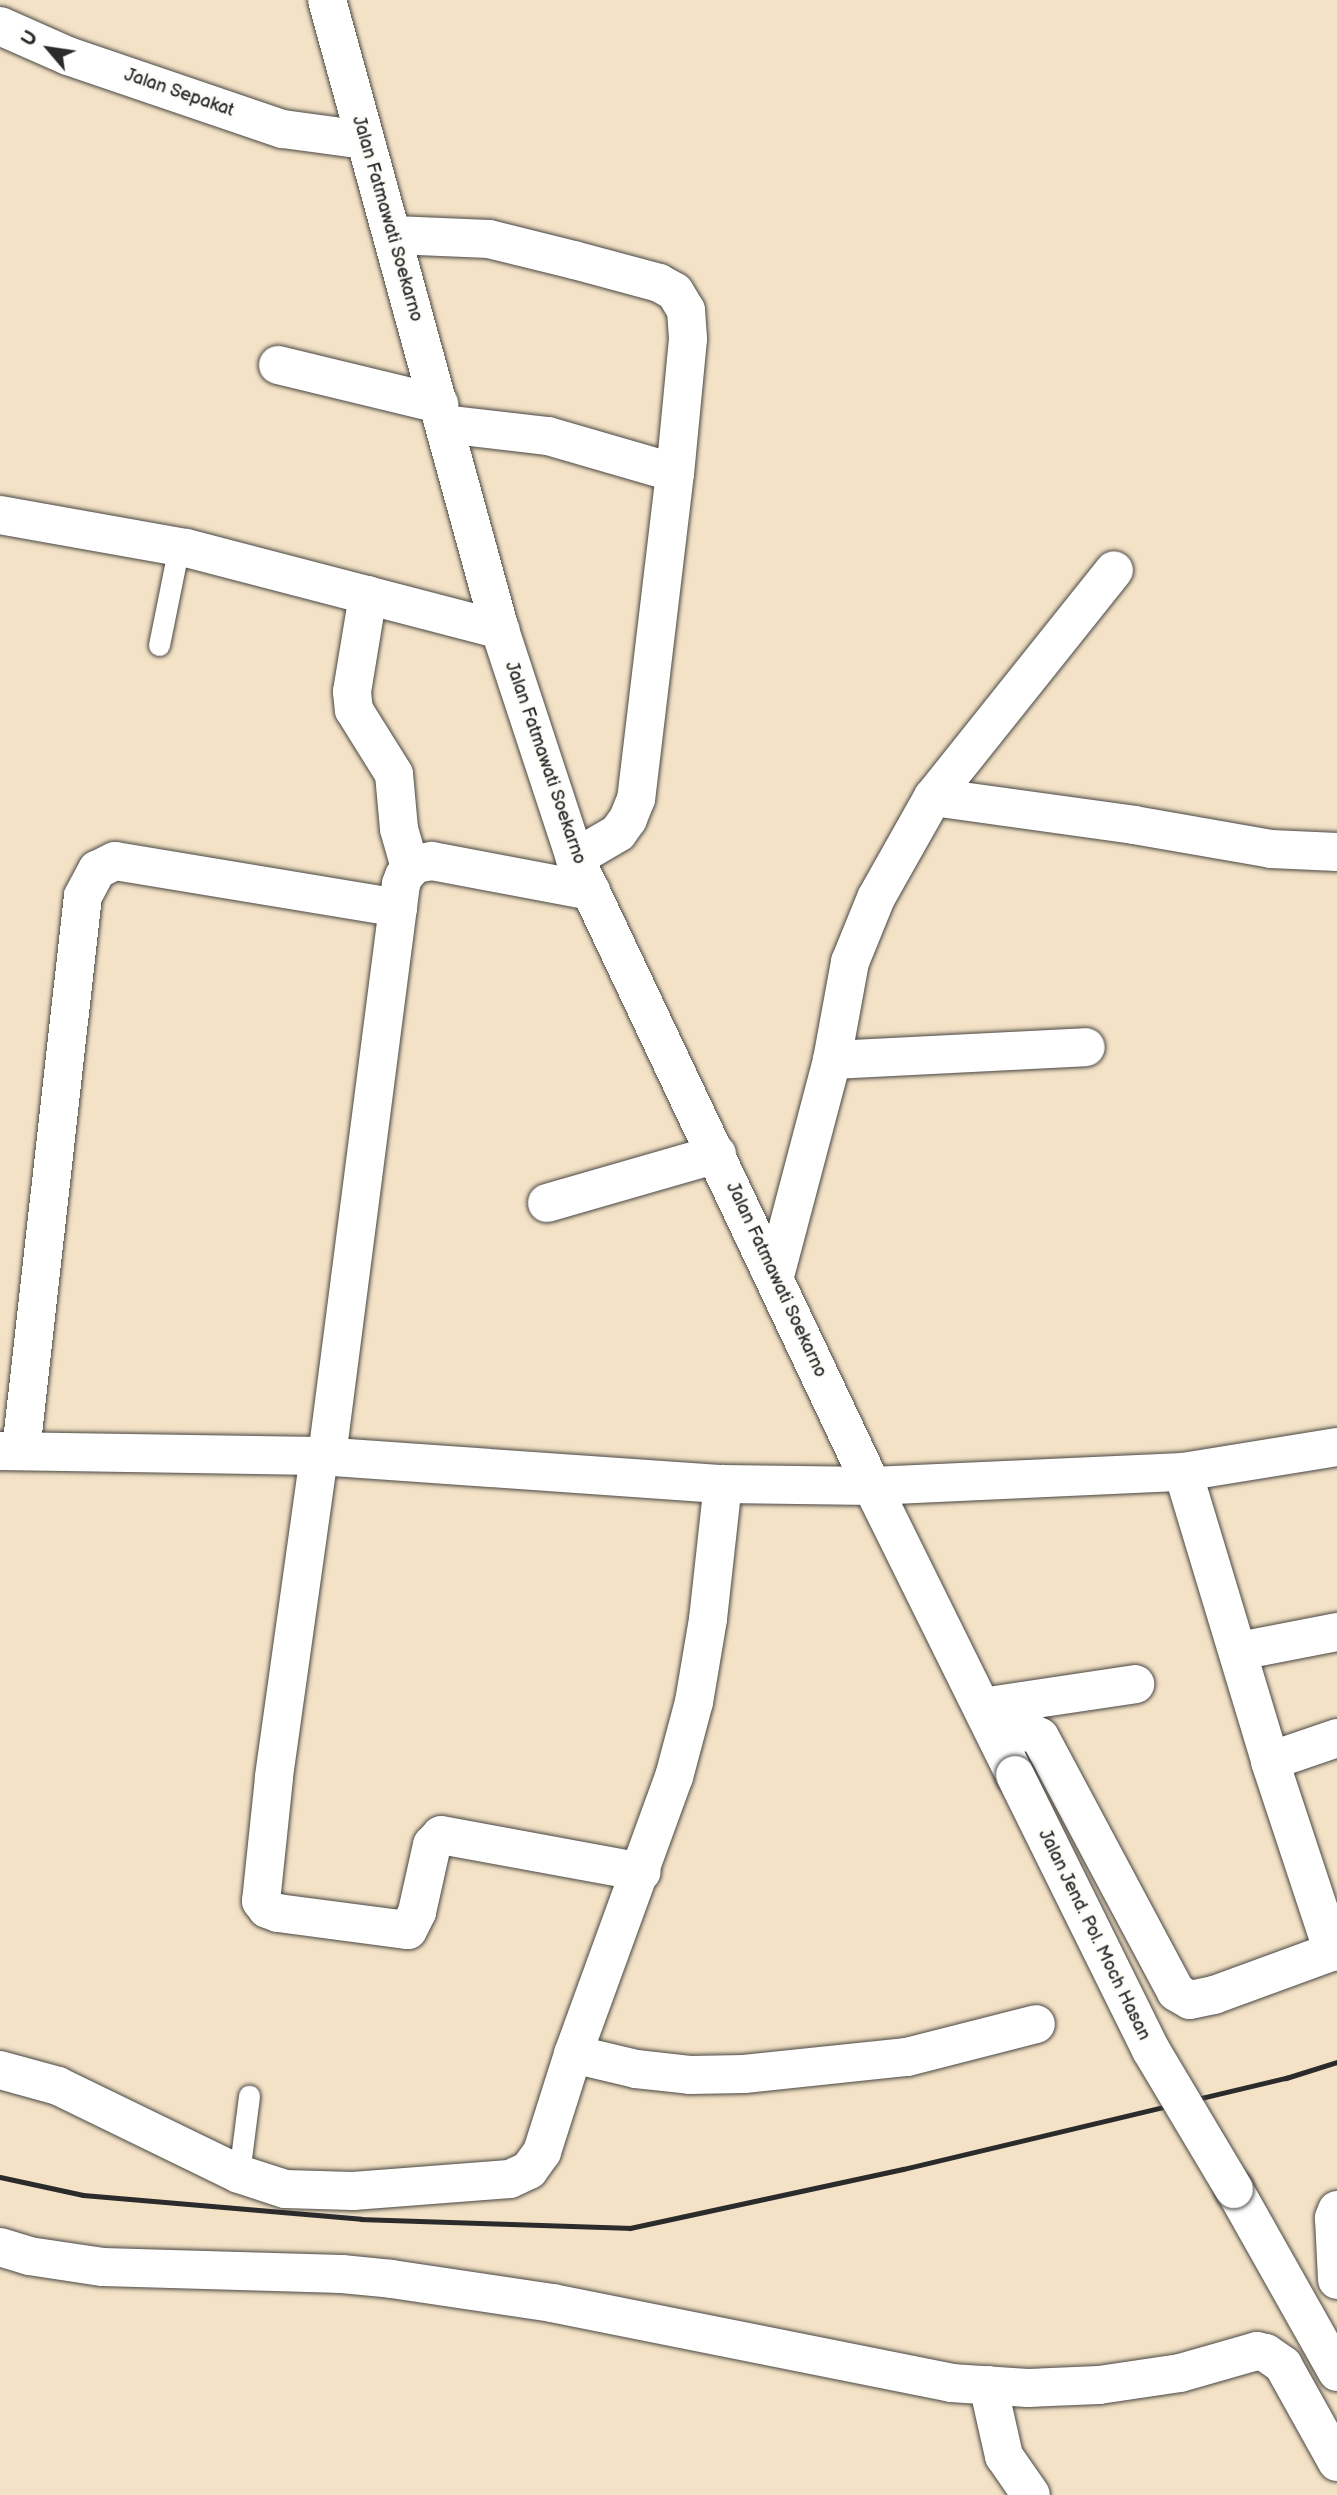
<!DOCTYPE html>
<html>
<head>
<meta charset="utf-8">
<style>
  body { margin:0 }
  #map { position:relative; width:1337px; height:2495px; overflow:hidden; background:#f3e2c6; font-family:"Balsamiq Sans",sans-serif }
  div>[style] { position:absolute }
  [style*='--x'] { left:calc(var(--x)*1px); top:calc(var(--y)*1px); width:calc(var(--w)*1px); rotate:calc(var(--a)*1deg) }
  .roads { filter:drop-shadow(0 0 2px #494642) drop-shadow(0 0 2px #494642) }
  .lane>* { height:21px; margin:-10.5px; padding:0 10.5px; transform-origin:10.5px; border-radius:10.5px; background:#fff }
  .street>* { height:38px; margin:-19px; padding:0 19px; transform-origin:19px; border-radius:19px; background:#fff }
  .secondary>* { height:38px; margin:-19px; padding:0 19px; transform-origin:19px; border-radius:19px; background:#fff }
  .rail>* { height:5px; margin:-2.5px; padding:0 2.5px; transform-origin:2.5px; border-radius:2.5px; background:#2b2b2b }
  .bridges { filter:drop-shadow(0 0 2px #494642) drop-shadow(0 0 2px #494642) }
  .secondary-bridge>* { height:38px; margin:-19px; padding:0 19px; transform-origin:19px; border-radius:19px; background:#fff }
  span { translate:-50% -50%; white-space:nowrap; text-align:center; line-height:1.15; -webkit-text-stroke:5px #fdfcf7; paint-order:stroke }
  .street-label { font-size:18px; color:#2b2b2b }
  .north { position:absolute; left:14px; top:14px; width:70px; height:70px; -webkit-text-stroke:5px #fdfcf7; paint-order:stroke; rotate:299deg; font-size:19px; font-weight:700; line-height:28px; text-align:center; color:#2b2b2b }
  .north::after { content:''; display:block; margin:auto; width:24px; height:32px; background:#2b2b2b; clip-path:polygon(50% 0,100% 100%,50% 72%,0 100%) }
</style>
</head>
<body>
<div id="map">
  <div class="roads">
    <div class="lane">
      <i style="--x:159;--y:645;--w:101;--a:-78.6"></i>
      <i style="--x:239;--y:2174;--w:79;--a:-82.7"></i>
    </div>
    <div class="street">
      <i style="--x:0;--y:26;--w:74;--a:23.8"></i>
      <i style="--x:68;--y:56;--w:227;--a:18.8"></i>
      <i style="--x:283;--y:129;--w:82;--a:7.7"></i>
      <i style="--x:394;--y:235;--w:95;--a:2.4"></i>
      <i style="--x:489;--y:239;--w:88;--a:13.9"></i>
      <i style="--x:574;--y:260;--w:88;--a:15.1"></i>
      <i style="--x:659;--y:283;--w:18;--a:29"></i>
      <i style="--x:675;--y:292;--w:21;--a:59"></i>
      <i style="--x:686;--y:310;--w:29;--a:86"></i>
      <i style="--x:688;--y:339;--w:135;--a:95.5"></i>
      <i style="--x:675;--y:473;--w:328;--a:96.8"></i>
      <i style="--x:636;--y:799;--w:22;--a:112"></i>
      <i style="--x:628;--y:819;--w:17;--a:126"></i>
      <i style="--x:618;--y:833;--w:50;--a:149.8"></i>
      <i style="--x:278;--y:365;--w:166;--a:13.6"></i>
      <i style="--x:444;--y:424;--w:105;--a:6.6"></i>
      <i style="--x:548;--y:436;--w:132;--a:16.2"></i>
      <i style="--x:0;--y:515;--w:189;--a:10.1"></i>
      <i style="--x:186;--y:548;--w:325;--a:14.6"></i>
      <i style="--x:368;--y:595;--w:98;--a:99.4"></i>
      <i style="--x:352;--y:692;--w:18;--a:84"></i>
      <i style="--x:354;--y:710;--w:75;--a:58"></i>
      <i style="--x:394;--y:774;--w:55;--a:84.8"></i>
      <i style="--x:399;--y:829;--w:40;--a:74"></i>
      <i style="--x:933;--y:797;--w:203;--a:7.9"></i>
      <i style="--x:1134;--y:825;--w:139;--a:9.9"></i>
      <i style="--x:1271;--y:849;--w:66;--a:2.6"></i>
      <i style="--x:832;--y:1060;--w:254;--a:-2.9"></i>
      <i style="--x:547;--y:1203;--w:177;--a:-16.1"></i>
      <i style="--x:775;--y:1276;--w:223;--a:-75.2"></i>
      <i style="--x:832;--y:1060;--w:100;--a:-79.6"></i>
      <i style="--x:850;--y:962;--w:69;--a:-67.9"></i>
      <i style="--x:876;--y:898;--w:116;--a:-60.6"></i>
      <i style="--x:933;--y:797;--w:290;--a:-51.4"></i>
      <i style="--x:21;--y:1451;--w:558;--a:-83.63"></i>
      <i style="--x:83;--y:896;--w:30;--a:-62"></i>
      <i style="--x:97;--y:870;--w:20;--a:-27"></i>
      <i style="--x:115;--y:861;--w:287;--a:9.4"></i>
      <i style="--x:319;--y:1456;--w:325;--a:98"></i>
      <i style="--x:274;--y:1778;--w:124;--a:96"></i>
      <i style="--x:261;--y:1901;--w:10;--a:53"></i>
      <i style="--x:267;--y:1909;--w:12;--a:20"></i>
      <i style="--x:278;--y:1913;--w:131;--a:7.5"></i>
      <i style="--x:408;--y:1930;--w:20;--a:-63"></i>
      <i style="--x:417;--y:1912;--w:69;--a:-77.4"></i>
      <i style="--x:432;--y:1845;--w:13;--a:-48"></i>
      <i style="--x:441;--y:1835;--w:204;--a:10.4"></i>
      <i style="--x:327;--y:1456;--w:577;--a:-82.63"></i>
      <i style="--x:401;--y:884;--w:9;--a:-69"></i>
      <i style="--x:404;--y:876;--w:16;--a:-47"></i>
      <i style="--x:415;--y:864;--w:17;--a:-10"></i>
      <i style="--x:432;--y:861;--w:162;--a:10.7"></i>
      <i style="--x:1183;--y:1472;--w:302;--a:73.2"></i>
      <i style="--x:872;--y:1486;--w:311;--a:-2.6"></i>
      <i style="--x:1183;--y:1472;--w:156;--a:-9.2"></i>
      <i style="--x:1239;--y:1651;--w:100;--a:-11"></i>
      <i style="--x:982;--y:1707;--w:155;--a:-8.5"></i>
      <i style="--x:998;--y:1740;--w:31;--a:-17"></i>
      <i style="--x:1028;--y:1731;--w:13;--a:27"></i>
      <i style="--x:1040;--y:1737;--w:289;--a:61.9"></i>
      <i style="--x:1176;--y:1992;--w:16;--a:30"></i>
      <i style="--x:1190;--y:2000;--w:25;--a:-12"></i>
      <i style="--x:1214;--y:1995;--w:131;--a:-20.1"></i>
      <i style="--x:1333;--y:1952;--w:201;--a:-108.3"></i>
      <i style="--x:1270;--y:1761;--w:71;--a:-18.9"></i>
      <i style="--x:573;--y:2054;--w:65;--a:13.4"></i>
      <i style="--x:636;--y:2069;--w:54;--a:6.3"></i>
      <i style="--x:690;--y:2075;--w:54;--a:-1.1"></i>
      <i style="--x:744;--y:2074;--w:164;--a:-6"></i>
      <i style="--x:907;--y:2057;--w:133;--a:-14.3"></i>
      <i style="--x:0;--y:2070;--w:60;--a:15.4"></i>
      <i style="--x:58;--y:2086;--w:201;--a:25.9"></i>
      <i style="--x:239;--y:2174;--w:48;--a:18.1"></i>
      <i style="--x:285;--y:2189;--w:68;--a:1.7"></i>
      <i style="--x:353;--y:2191;--w:157;--a:-4.4"></i>
      <i style="--x:510;--y:2179;--w:21;--a:-25"></i>
      <i style="--x:529;--y:2170;--w:22;--a:-54"></i>
      <i style="--x:542;--y:2152;--w:103;--a:-72.4"></i>
      <i style="--x:573;--y:2054;--w:295;--a:-70"></i>
      <i style="--x:674;--y:1777;--w:78;--a:-75.1"></i>
      <i style="--x:694;--y:1702;--w:84;--a:-80.4"></i>
      <i style="--x:708;--y:1619;--w:136;--a:-83.7"></i>
      <i style="--x:1337;--y:2210;--w:9;--a:111"></i>
      <i style="--x:1334;--y:2218;--w:62;--a:87.2"></i>
      <i style="--x:0;--y:2247;--w:30;--a:17"></i>
      <i style="--x:29;--y:2256;--w:75;--a:8.5"></i>
      <i style="--x:103;--y:2267;--w:239;--a:1.7"></i>
      <i style="--x:342;--y:2274;--w:50;--a:5.7"></i>
      <i style="--x:392;--y:2279;--w:162;--a:8.5"></i>
      <i style="--x:552;--y:2303;--w:407;--a:11.3"></i>
      <i style="--x:951;--y:2383;--w:77;--a:3.7"></i>
      <i style="--x:1028;--y:2388;--w:71;--a:-2.4"></i>
      <i style="--x:1099;--y:2385;--w:82;--a:-8.4"></i>
      <i style="--x:1180;--y:2373;--w:80;--a:-15.9"></i>
      <i style="--x:1257;--y:2351;--w:9;--a:13"></i>
      <i style="--x:1266;--y:2353;--w:21;--a:35"></i>
      <i style="--x:1283;--y:2365;--w:111;--a:60.9"></i>
      <i style="--x:988;--y:2385;--w:73;--a:77.3"></i>
      <i style="--x:1004;--y:2456;--w:47;--a:55.3"></i>
    </div>
    <div class="secondary">
      <i style="--x:327;--y:0;--w:653;--a:74.64"></i>
      <i style="--x:500;--y:630;--w:240;--a:71.8"></i>
      <i style="--x:575;--y:858;--w:695;--a:64.69"></i>
      <i style="--x:872;--y:1486;--w:322;--a:63.7"></i>
      <i style="--x:0;--y:1451;--w:319;--a:0.9"></i>
      <i style="--x:319;--y:1456;--w:405;--a:4"></i>
      <i style="--x:723;--y:1484;--w:149;--a:0.8"></i>
      <i style="--x:1234;--y:2189;--w:210;--a:60.6"></i>
    </div>
  </div>
  <div class="rail">
    <i style="--x:0;--y:2177;--w:85;--a:12.2"></i>
    <i style="--x:83;--y:2195;--w:279;--a:4.9"></i>
    <i style="--x:361;--y:2219;--w:269;--a:1.9"></i>
    <i style="--x:630;--y:2228;--w:279;--a:-12.2"></i>
    <i style="--x:903;--y:2169;--w:394;--a:-13.4"></i>
    <i style="--x:1286;--y:2078;--w:53;--a:-17.4"></i>
  </div>
  <div class="bridges">
    <div class="secondary-bridge">
      <i style="--x:1015;--y:1775;--w:307;--a:63.7"></i>
      <i style="--x:1151;--y:2050;--w:162;--a:59.2"></i>
    </div>
  </div>
  <div class="street-label">
    <span style="left:179px;top:93px;rotate:19deg">Jalan Sepakat</span>
    <span style="left:387px;top:219px;rotate:74deg">Jalan Fatmawati Soekarno</span>
    <span style="left:545px;top:763px;rotate:71deg">Jalan Fatmawati Soekarno</span>
    <span style="left:776px;top:1280px;rotate:65deg">Jalan Fatmawati Soekarno</span>
    <span style="left:1094px;top:1935px;rotate:64deg">Jalan Jend. Pol. Moch Hasan</span>
  </div>
  <div class="north">U</div>
</div>
</body>
</html>
